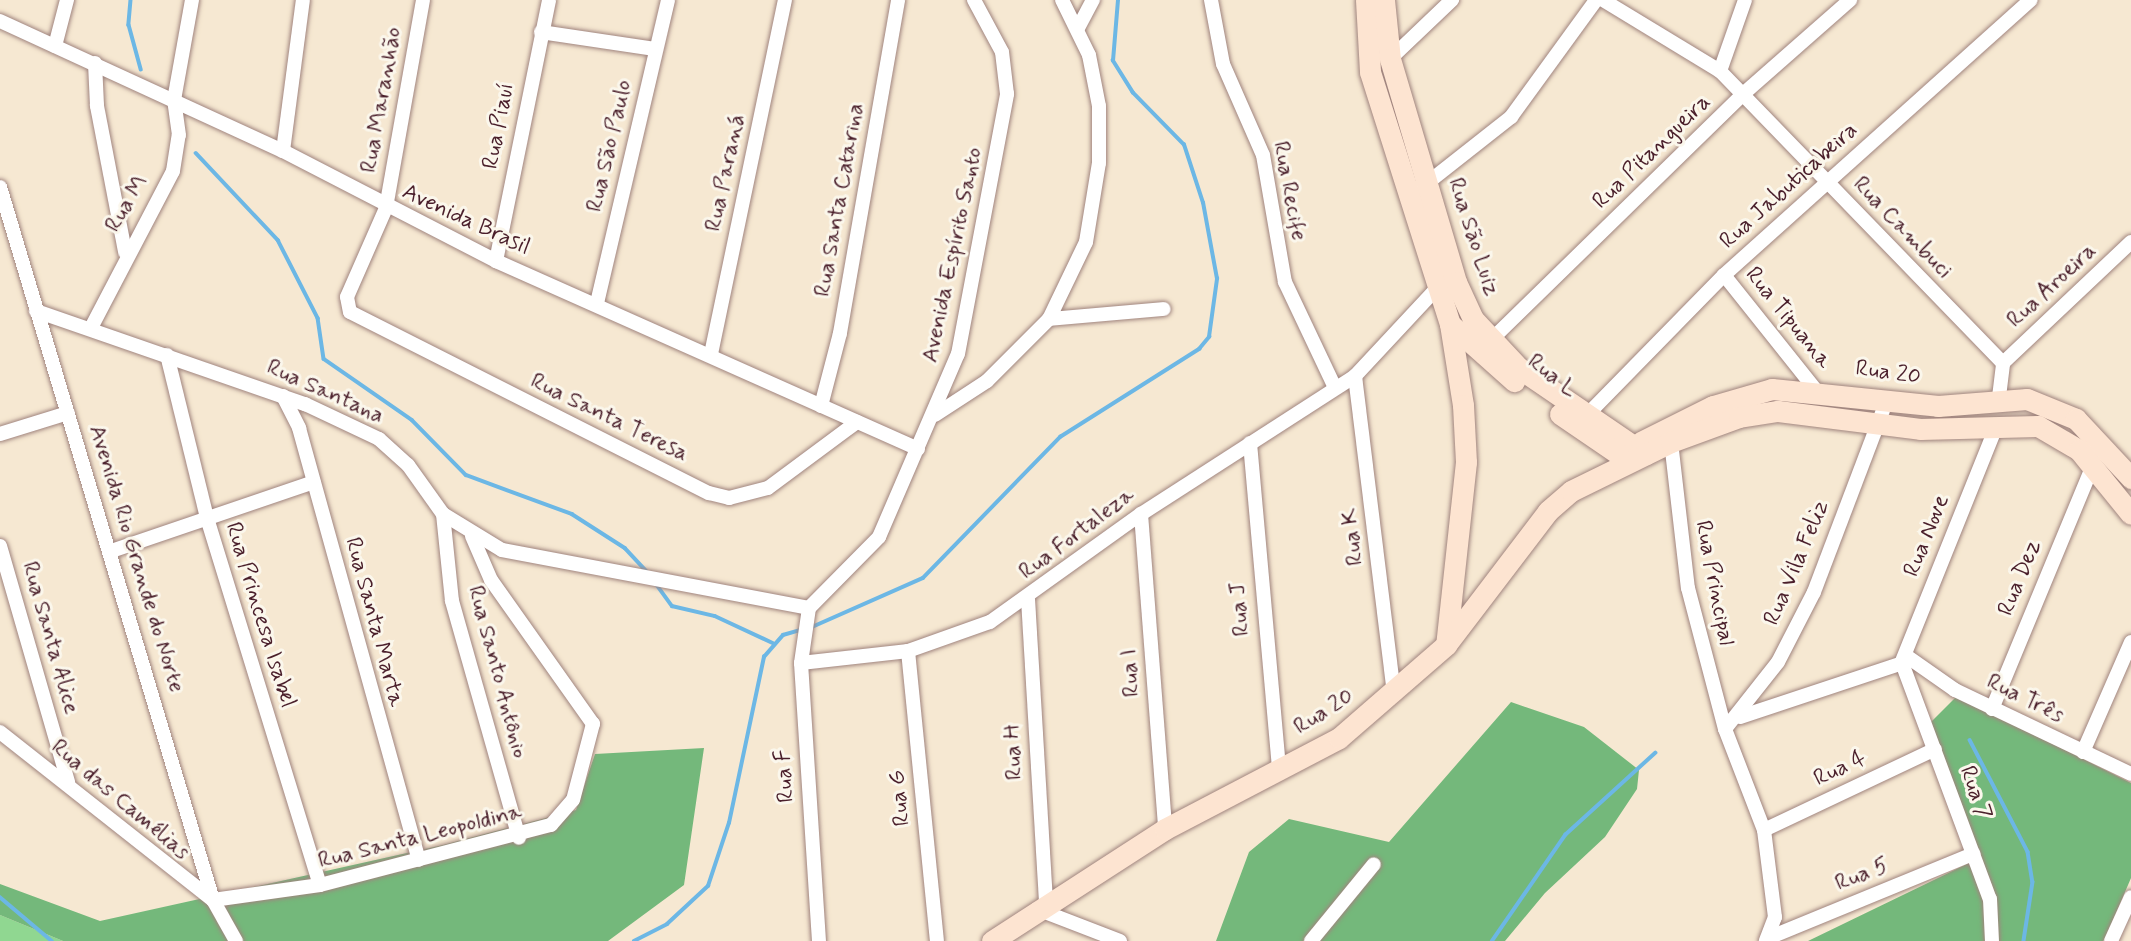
<!DOCTYPE html>
<html>
<head>
<meta charset="utf-8">
<style>
  body { margin:0 }
  #map { position:relative; width:2131px; height:941px; overflow:hidden; background:#f6e8d2; font-family:Mynerve,sans-serif }
  div>[style] { position:absolute }
  [style*='--x'] { left:calc(var(--x)*1px); top:calc(var(--y)*1px); width:calc(var(--w)*1px); rotate:calc(var(--a)*1deg) }
  .green>* { inset:0; background:#90d791 }
  .forest>* { inset:0; background:#74b87b }
  .stream>* { height:3.5px; margin:-1.75px; padding:0 1.75px; transform-origin:1.75px; border-radius:1.75px; background:#6cb7e5 }
  .roads { filter:drop-shadow(0 0 2px #a0847e) drop-shadow(0 0 2px #a0847e) }
  .street>* { height:14px; margin:-7px; padding:0 7px; transform-origin:7px; border-radius:7px; background:#fff }
  .secondary>* { height:21px; margin:-10.5px; padding:0 10.5px; transform-origin:10.5px; border-radius:10.5px; background:#fde4d1 }
  span { translate:-50% -50%; white-space:nowrap; text-align:center; line-height:1.15; -webkit-text-stroke:6px #fbf7ec; paint-order:stroke }
  .street-label { font-size:23px; color:#4a1f2b }
</style>
</head>
<body>
<div id="map">
  <div class="green">
    <i style="clip-path:polygon(0 915px,63px 941px,0 941px)"></i>
  </div>
  <div class="forest">
    <i style="clip-path:polygon(1957px 696px,2131px 783px,2131px 878px,2104px 941px,1808px 941px,1971px 862px,1928px 725px)"></i>
    <i style="clip-path:polygon(1511px 702px,1584px 727px,1639px 770px,1637px 789px,1605px 837px,1545px 893px,1505px 941px,1216px 941px,1249px 852px,1289px 819px,1389px 842px)"></i>
    <i style="clip-path:polygon(704px 748px,684px 885px,608px 941px,63px 941px,0 915px,0 884px,100px 921px,443px 845px,576px 810px,595px 754px)"></i>
  </div>
  <div class="stream">
    <i style="--x:131;--y:0;--w:25;--a:95"></i>
    <i style="--x:129;--y:25;--w:46;--a:74.7"></i>
    <i style="--x:196;--y:153;--w:120;--a:46.7"></i>
    <i style="--x:278;--y:240;--w:88;--a:62.9"></i>
    <i style="--x:318;--y:318;--w:41;--a:81.7"></i>
    <i style="--x:324;--y:359;--w:107;--a:34.7"></i>
    <i style="--x:412;--y:420;--w:77;--a:45.5"></i>
    <i style="--x:466;--y:475;--w:113;--a:20.2"></i>
    <i style="--x:572;--y:514;--w:63;--a:32.7"></i>
    <i style="--x:625;--y:548;--w:34;--a:47"></i>
    <i style="--x:657;--y:585;--w:26;--a:54"></i>
    <i style="--x:672;--y:606;--w:44;--a:13.1"></i>
    <i style="--x:715;--y:616;--w:64;--a:25"></i>
    <i style="--x:812;--y:627;--w:121;--a:-23.8"></i>
    <i style="--x:923;--y:578;--w:197;--a:-45.8"></i>
    <i style="--x:1060;--y:437;--w:165;--a:-32.3"></i>
    <i style="--x:1199;--y:349;--w:16;--a:-50"></i>
    <i style="--x:1209;--y:337;--w:59;--a:-82.1"></i>
    <i style="--x:1217;--y:279;--w:77;--a:-100.4"></i>
    <i style="--x:1203;--y:203;--w:61;--a:-108.1"></i>
    <i style="--x:1184;--y:145;--w:73;--a:-134.4"></i>
    <i style="--x:1133;--y:93;--w:38;--a:-122"></i>
    <i style="--x:1113;--y:61;--w:61;--a:-85.3"></i>
    <i style="--x:1970;--y:740;--w:126;--a:62.6"></i>
    <i style="--x:2028;--y:852;--w:30;--a:81"></i>
    <i style="--x:2033;--y:882;--w:60;--a:98.7"></i>
    <i style="--x:0;--y:897;--w:68;--a:40.2"></i>
    <i style="--x:634;--y:941;--w:37;--a:-27"></i>
    <i style="--x:667;--y:924;--w:56;--a:-42.8"></i>
    <i style="--x:708;--y:886;--w:66;--a:-71.6"></i>
    <i style="--x:729;--y:823;--w:170;--a:-78.1"></i>
    <i style="--x:764;--y:657;--w:29;--a:-49"></i>
    <i style="--x:783;--y:635;--w:19;--a:-16"></i>
    <i style="--x:1492;--y:941;--w:129;--a:-55.4"></i>
    <i style="--x:1565;--y:835;--w:122;--a:-42.3"></i>
  </div>
  <div class="roads">
    <div class="street">
      <i style="--x:423;--y:0;--w:211;--a:100.1"></i>
      <i style="--x:386;--y:208;--w:97;--a:113.7"></i>
      <i style="--x:347;--y:297;--w:15;--a:79"></i>
      <i style="--x:350;--y:312;--w:402;--a:26.8"></i>
      <i style="--x:709;--y:493;--w:21;--a:14"></i>
      <i style="--x:729;--y:498;--w:40;--a:-14.4"></i>
      <i style="--x:768;--y:488;--w:111;--a:-36.6"></i>
      <i style="--x:1211;--y:0;--w:65;--a:79.4"></i>
      <i style="--x:1223;--y:64;--w:99;--a:66.3"></i>
      <i style="--x:1263;--y:155;--w:129;--a:80.2"></i>
      <i style="--x:1285;--y:282;--w:117;--a:64.7"></i>
      <i style="--x:1603;--y:0;--w:137;--a:31.3"></i>
      <i style="--x:1720;--y:71;--w:407;--a:45.9"></i>
      <i style="--x:0;--y:21;--w:311;--a:24.7"></i>
      <i style="--x:283;--y:151;--w:240;--a:27.3"></i>
      <i style="--x:496;--y:261;--w:462;--a:24"></i>
      <i style="--x:1078;--y:28;--w:32;--a:-62"></i>
      <i style="--x:541;--y:32;--w:115;--a:8.5"></i>
      <i style="--x:55;--y:46;--w:48;--a:-75.4"></i>
      <i style="--x:1390;--y:59;--w:86;--a:-43.6"></i>
      <i style="--x:95;--y:63;--w:43;--a:87.3"></i>
      <i style="--x:97;--y:106;--w:149;--a:79.1"></i>
      <i style="--x:1720;--y:71;--w:75;--a:-70.6"></i>
      <i style="--x:283;--y:151;--w:152;--a:-82.5"></i>
      <i style="--x:0;--y:187;--w:744;--a:73.37"></i>
      <i style="--x:213;--y:900;--w:47;--a:60.7"></i>
      <i style="--x:1421;--y:188;--w:115;--a:-38.3"></i>
      <i style="--x:1511;--y:117;--w:145;--a:-54"></i>
      <i style="--x:496;--y:261;--w:266;--a:-78.5"></i>
      <i style="--x:1724;--y:275;--w:146;--a:51.4"></i>
      <i style="--x:597;--y:303;--w:311;--a:-76.8"></i>
      <i style="--x:36;--y:311;--w:285;--a:19.1"></i>
      <i style="--x:305;--y:404;--w:82;--a:25.3"></i>
      <i style="--x:379;--y:439;--w:39;--a:42"></i>
      <i style="--x:408;--y:465;--w:60;--a:54.5"></i>
      <i style="--x:443;--y:514;--w:69;--a:31.4"></i>
      <i style="--x:502;--y:550;--w:312;--a:10.7"></i>
      <i style="--x:1049;--y:319;--w:115;--a:-5"></i>
      <i style="--x:92;--y:326;--w:175;--a:-62.4"></i>
      <i style="--x:173;--y:171;--w:36;--a:-81"></i>
      <i style="--x:179;--y:135;--w:35;--a:-98"></i>
      <i style="--x:174;--y:100;--w:102;--a:-79.8"></i>
      <i style="--x:1490;--y:341;--w:352;--a:-44.3"></i>
      <i style="--x:1742;--y:95;--w:144;--a:-41.3"></i>
      <i style="--x:711;--y:354;--w:362;--a:-78.2"></i>
      <i style="--x:167;--y:355;--w:168;--a:76.2"></i>
      <i style="--x:207;--y:518;--w:384;--a:72.9"></i>
      <i style="--x:2003;--y:363;--w:176;--a:-43.4"></i>
      <i style="--x:1355;--y:376;--w:319;--a:83"></i>
      <i style="--x:283;--y:396;--w:36;--a:63"></i>
      <i style="--x:299;--y:428;--w:448;--a:74.5"></i>
      <i style="--x:1999;--y:397;--w:34;--a:-83"></i>
      <i style="--x:821;--y:406;--w:75;--a:-75.4"></i>
      <i style="--x:840;--y:333;--w:338;--a:-80.1"></i>
      <i style="--x:935;--y:415;--w:62;--a:-33.2"></i>
      <i style="--x:987;--y:381;--w:88;--a:-45"></i>
      <i style="--x:1049;--y:319;--w:85;--a:-64.3"></i>
      <i style="--x:1086;--y:242;--w:80;--a:-80.7"></i>
      <i style="--x:1099;--y:163;--w:57;--a:-90"></i>
      <i style="--x:1099;--y:106;--w:52;--a:-101.1"></i>
      <i style="--x:1089;--y:55;--w:61;--a:-116.1"></i>
      <i style="--x:1587;--y:415;--w:196;--a:-45.6"></i>
      <i style="--x:1724;--y:275;--w:412;--a:-41.9"></i>
      <i style="--x:0;--y:434;--w:71;--a:-17.2"></i>
      <i style="--x:1671;--y:442;--w:147;--a:83.4"></i>
      <i style="--x:1688;--y:588;--w:146;--a:75.3"></i>
      <i style="--x:1725;--y:729;--w:108;--a:68.9"></i>
      <i style="--x:1764;--y:830;--w:88;--a:82.8"></i>
      <i style="--x:1775;--y:917;--w:26;--a:111"></i>
      <i style="--x:1250;--y:443;--w:328;--a:84.9"></i>
      <i style="--x:443;--y:514;--w:87;--a:84.1"></i>
      <i style="--x:452;--y:601;--w:246;--a:74.2"></i>
      <i style="--x:1141;--y:514;--w:316;--a:85.6"></i>
      <i style="--x:0;--y:546;--w:246;--a:73.9"></i>
      <i style="--x:111;--y:551;--w:214;--a:-18.8"></i>
      <i style="--x:1028;--y:599;--w:305;--a:86.6"></i>
      <i style="--x:809;--y:608;--w:100;--a:-45.4"></i>
      <i style="--x:879;--y:537;--w:199;--a:-66.7"></i>
      <i style="--x:958;--y:354;--w:265;--a:-79.3"></i>
      <i style="--x:1007;--y:94;--w:42;--a:-96.8"></i>
      <i style="--x:1002;--y:52;--w:59;--a:-118.3"></i>
      <i style="--x:809;--y:608;--w:56;--a:98.3"></i>
      <i style="--x:801;--y:663;--w:279;--a:86.3"></i>
      <i style="--x:908;--y:651;--w:291;--a:84.3"></i>
      <i style="--x:1905;--y:655;--w:61;--a:35"></i>
      <i style="--x:1955;--y:690;--w:195;--a:25.5"></i>
      <i style="--x:1902;--y:661;--w:252;--a:-68.1"></i>
      <i style="--x:801;--y:663;--w:108;--a:-6.4"></i>
      <i style="--x:908;--y:651;--w:87;--a:-19.5"></i>
      <i style="--x:990;--y:622;--w:186;--a:-35.6"></i>
      <i style="--x:1141;--y:514;--w:255;--a:-32.8"></i>
      <i style="--x:1355;--y:376;--w:122;--a:-47"></i>
      <i style="--x:1902;--y:663;--w:252;--a:69.6"></i>
      <i style="--x:1990;--y:899;--w:42;--a:87.3"></i>
      <i style="--x:1992;--y:709;--w:264;--a:-67.5"></i>
      <i style="--x:1740;--y:717;--w:171;--a:-18.4"></i>
      <i style="--x:1725;--y:729;--w:85;--a:-51.7"></i>
      <i style="--x:1778;--y:662;--w:79;--a:-62.8"></i>
      <i style="--x:1814;--y:592;--w:205;--a:-69.2"></i>
      <i style="--x:0;--y:732;--w:271;--a:38.3"></i>
      <i style="--x:213;--y:900;--w:108;--a:-8"></i>
      <i style="--x:320;--y:885;--w:239;--a:-14.6"></i>
      <i style="--x:551;--y:825;--w:33;--a:-49"></i>
      <i style="--x:573;--y:800;--w:79;--a:-75.3"></i>
      <i style="--x:593;--y:724;--w:176;--a:-125.3"></i>
      <i style="--x:491;--y:580;--w:48;--a:-113.4"></i>
      <i style="--x:2083;--y:752;--w:120;--a:-66.4"></i>
      <i style="--x:1764;--y:830;--w:189;--a:-25.3"></i>
      <i style="--x:1037;--y:909;--w:89;--a:21.1"></i>
      <i style="--x:1768;--y:938;--w:222;--a:-22.3"></i>
      <i style="--x:1311;--y:941;--w:99;--a:-50.7"></i>
      <i style="--x:2111;--y:941;--w:48;--a:-65.6"></i>
    </div>
    <div class="secondary">
      <i style="--x:1366;--y:0;--w:72;--a:86.8"></i>
      <i style="--x:1370;--y:72;--w:264;--a:72.4"></i>
      <i style="--x:1450;--y:324;--w:82;--a:80.9"></i>
      <i style="--x:1463;--y:405;--w:57;--a:87"></i>
      <i style="--x:1466;--y:462;--w:184;--a:96.2"></i>
      <i style="--x:1384;--y:0;--w:59;--a:84.2"></i>
      <i style="--x:1390;--y:59;--w:233;--a:73.5"></i>
      <i style="--x:1456;--y:282;--w:41;--a:65.3"></i>
      <i style="--x:1473;--y:319;--w:67;--a:46.8"></i>
      <i style="--x:1519;--y:368;--w:153;--a:34.3"></i>
      <i style="--x:1450;--y:324;--w:86;--a:41.7"></i>
      <i style="--x:1560;--y:414;--w:83;--a:34.3"></i>
      <i style="--x:1641;--y:442;--w:80;--a:-26.6"></i>
      <i style="--x:1713;--y:406;--w:61;--a:-16.1"></i>
      <i style="--x:1772;--y:389;--w:167;--a:5.8"></i>
      <i style="--x:1938;--y:406;--w:89;--a:-4.5"></i>
      <i style="--x:2027;--y:399;--w:53;--a:22.2"></i>
      <i style="--x:2076;--y:419;--w:81;--a:47"></i>
      <i style="--x:992;--y:941;--w:206;--a:-32.9"></i>
      <i style="--x:1165;--y:829;--w:196;--a:-27.6"></i>
      <i style="--x:1339;--y:738;--w:142;--a:-41"></i>
      <i style="--x:1446;--y:645;--w:168;--a:-52.7"></i>
      <i style="--x:1548;--y:511;--w:30;--a:-41"></i>
      <i style="--x:1571;--y:491;--w:111;--a:-26.1"></i>
      <i style="--x:1671;--y:442;--w:72;--a:-20.2"></i>
      <i style="--x:1739;--y:417;--w:39;--a:-9"></i>
      <i style="--x:1778;--y:411;--w:143;--a:7.2"></i>
      <i style="--x:1920;--y:429;--w:118;--a:-1.5"></i>
      <i style="--x:2038;--y:426;--w:48;--a:30.3"></i>
      <i style="--x:2079;--y:450;--w:82;--a:50.9"></i>
    </div>
  </div>
  <div class="street-label">
    <span style="left:382px;top:100px;rotate:-80deg">Rua Maranhão</span>
    <span style="left:499px;top:126px;rotate:-79deg">Rua Piauí</span>
    <span style="left:610px;top:146px;rotate:-77deg">Rua São Paulo</span>
    <span style="left:1652px;top:152px;rotate:-44deg">Rua Pitangueira</span>
    <span style="left:726px;top:173px;rotate:-78deg">Rua Paraná</span>
    <span style="left:1789px;top:186px;rotate:-42deg">Rua Jabuticabeira</span>
    <span style="left:1289px;top:191px;rotate:79deg">Rua Recife</span>
    <span style="left:840px;top:200px;rotate:-80deg">Rua Santa Catarina</span>
    <span style="left:127px;top:204px;rotate:-60deg">Rua M</span>
    <span style="left:466px;top:220px;rotate:25deg">Avenida Brasil</span>
    <span style="left:1902px;top:228px;rotate:46deg">Rua Cambuci</span>
    <span style="left:1473px;top:237px;rotate:72deg">Rua São Luiz</span>
    <span style="left:953px;top:255px;rotate:-78deg">Avenida Espírito Santo</span>
    <span style="left:2052px;top:286px;rotate:-43deg">Rua Aroeira</span>
    <span style="left:1788px;top:318px;rotate:51deg">Rua Tipuana</span>
    <span style="left:1888px;top:373px;rotate:8deg">Rua 20</span>
    <span style="left:1552px;top:376px;rotate:37deg">Rua L</span>
    <span style="left:325px;top:392px;rotate:24deg">Rua Santana</span>
    <span style="left:609px;top:418px;rotate:26deg">Rua Santa Teresa</span>
    <span style="left:1077px;top:534px;rotate:-37deg">Rua Fortaleza</span>
    <span style="left:1927px;top:536px;rotate:-68deg">Rua Nove</span>
    <span style="left:1353px;top:537px;rotate:-97deg">Rua K</span>
    <span style="left:136px;top:559px;rotate:73deg">Avenida Rio Grande do Norte</span>
    <span style="left:1797px;top:563px;rotate:-67deg">Rua Vila Feliz</span>
    <span style="left:2020px;top:578px;rotate:-68deg">Rua Dez</span>
    <span style="left:1714px;top:583px;rotate:79deg">Rua Principal</span>
    <span style="left:1240px;top:609px;rotate:-96deg">Rua J</span>
    <span style="left:260px;top:615px;rotate:73deg">Rua Princesa Isabel</span>
    <span style="left:374px;top:622px;rotate:75deg">Rua Santa Marta</span>
    <span style="left:50px;top:638px;rotate:74deg">Rua Santa Alice</span>
    <span style="left:497px;top:672px;rotate:75deg">Rua Santo Antônio</span>
    <span style="left:1131px;top:673px;rotate:-94deg">Rua I</span>
    <span style="left:2025px;top:699px;rotate:26deg">Rua Três</span>
    <span style="left:1324px;top:712px;rotate:-33deg">Rua 20</span>
    <span style="left:1014px;top:752px;rotate:-93deg">Rua H</span>
    <span style="left:1840px;top:769px;rotate:-25deg">Rua 4</span>
    <span style="left:785px;top:776px;rotate:-94deg">Rua F</span>
    <span style="left:1975px;top:793px;rotate:70deg">Rua 7</span>
    <span style="left:900px;top:798px;rotate:-96deg">Rua G</span>
    <span style="left:120px;top:800px;rotate:40deg">Rua das Camélias</span>
    <span style="left:420px;top:837px;rotate:-14deg">Rua Santa Leopoldina</span>
    <span style="left:1862px;top:875px;rotate:-22deg">Rua 5</span>
  </div>
</div>
</body>
</html>
